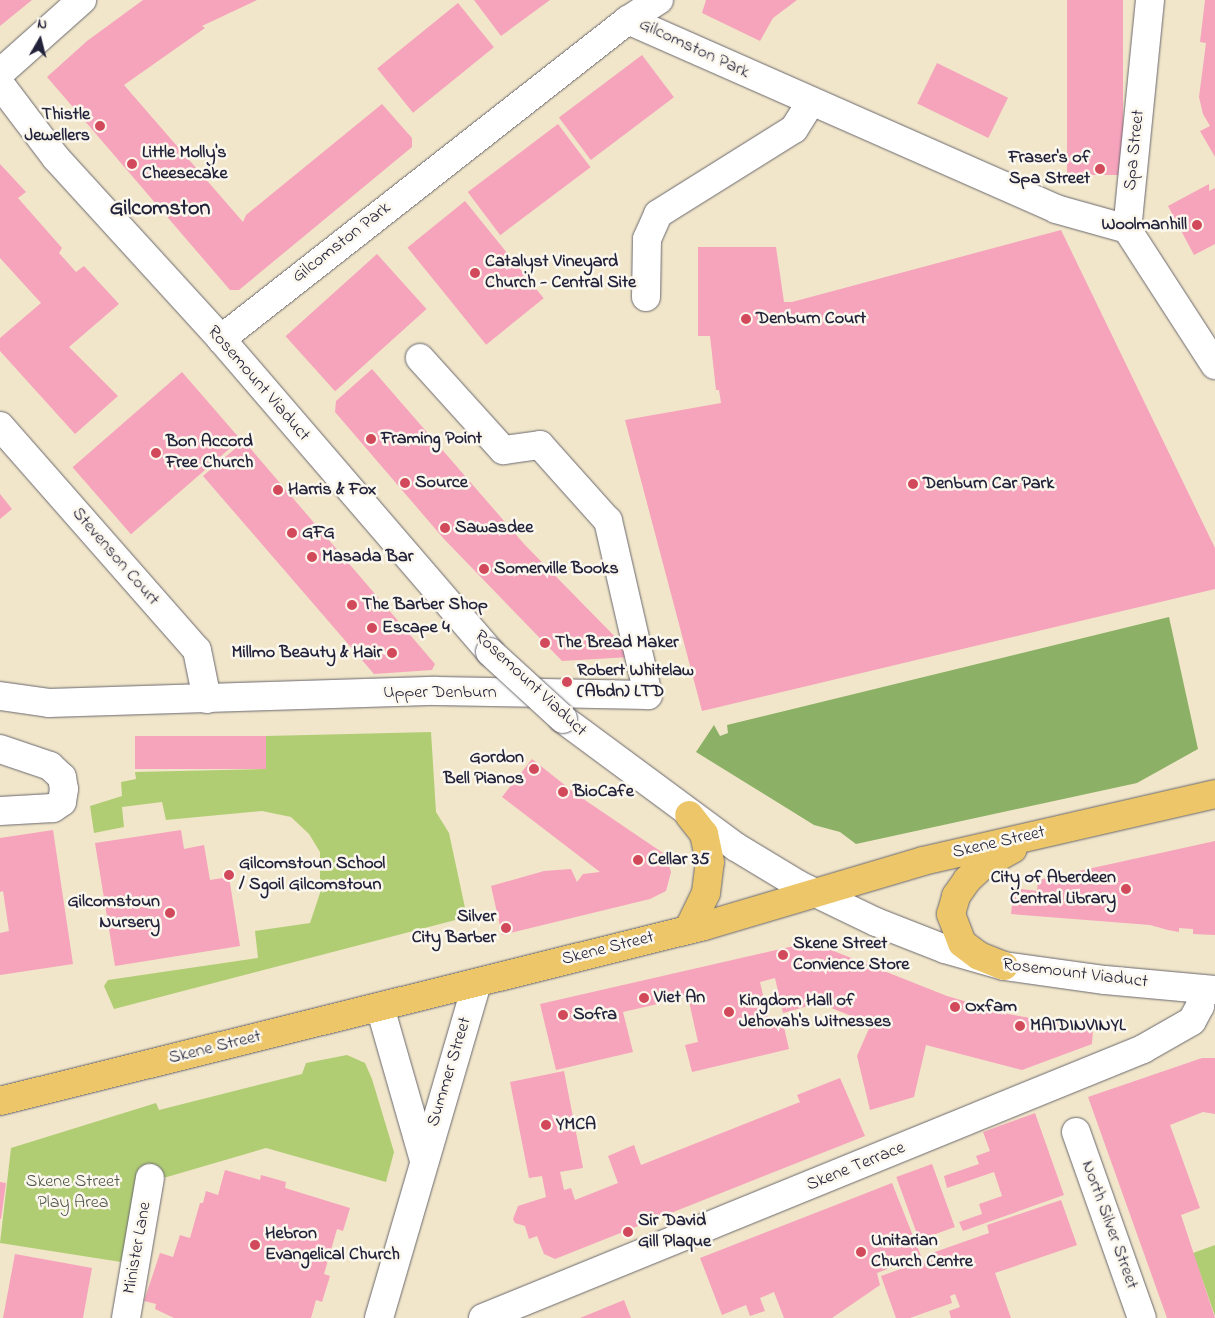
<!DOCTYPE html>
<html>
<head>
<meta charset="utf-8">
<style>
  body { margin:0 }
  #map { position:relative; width:1215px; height:1318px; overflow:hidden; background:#f1e6ca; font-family:"Indie Flower",sans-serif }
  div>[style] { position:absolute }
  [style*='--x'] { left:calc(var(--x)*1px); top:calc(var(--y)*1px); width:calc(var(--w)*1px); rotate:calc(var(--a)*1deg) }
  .green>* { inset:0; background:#b1cd74 }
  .forest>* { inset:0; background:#8cb066 }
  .building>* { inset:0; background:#f6a3bc; transform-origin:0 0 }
  .roads { filter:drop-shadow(0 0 1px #6a676d) drop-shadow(0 0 1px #6a676d) }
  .minor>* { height:28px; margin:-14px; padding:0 14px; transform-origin:14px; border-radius:14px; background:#fff }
  .major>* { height:28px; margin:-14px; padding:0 14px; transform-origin:14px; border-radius:14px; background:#ecc669 }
  .bridges { filter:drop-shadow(0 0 1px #6a676d) drop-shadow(0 0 1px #6a676d) }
  .minor-bridge>* { height:28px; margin:-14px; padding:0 14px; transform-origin:14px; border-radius:14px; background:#fff }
  .dots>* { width:14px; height:14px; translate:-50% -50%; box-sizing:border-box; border:2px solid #fbf7ec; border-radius:50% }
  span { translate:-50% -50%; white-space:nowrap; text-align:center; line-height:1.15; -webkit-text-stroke:5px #fbf7ec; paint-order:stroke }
  .street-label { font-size:18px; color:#22223b }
  .poi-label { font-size:18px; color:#22223b; font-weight:700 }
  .right { translate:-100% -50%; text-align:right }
  .left { translate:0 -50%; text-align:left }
  .park-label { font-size:18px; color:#4d554c }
  .district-label { font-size:22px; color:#22223b; font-weight:700 }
  .north { position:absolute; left:15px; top:15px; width:50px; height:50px; -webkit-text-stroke:4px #fbf7ec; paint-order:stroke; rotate:8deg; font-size:14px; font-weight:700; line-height:20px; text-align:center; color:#22223b }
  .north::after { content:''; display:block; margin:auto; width:18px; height:22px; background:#22223b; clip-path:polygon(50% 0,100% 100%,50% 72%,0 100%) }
</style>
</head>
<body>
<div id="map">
  <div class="green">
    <i style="clip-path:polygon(431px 732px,436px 812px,449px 833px,467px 917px,114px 1009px,104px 986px,108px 980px,258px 958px,255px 931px,310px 923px,320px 893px,320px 852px,309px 834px,291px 817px,262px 811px,166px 820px,162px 802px,122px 807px,124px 827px,94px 833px,90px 806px,122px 796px,121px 782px,136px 779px,135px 772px,266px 769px,266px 736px)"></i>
    <i style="clip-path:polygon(347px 1055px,365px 1063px,372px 1079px,394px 1152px,386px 1182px,266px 1148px,167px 1177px,137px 1179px,121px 1262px,0 1243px,11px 1148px,156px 1103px,159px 1110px,302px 1074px,306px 1063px)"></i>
    <i style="clip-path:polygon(1215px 1245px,1215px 1316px,1193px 1253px)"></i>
  </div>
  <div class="forest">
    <i style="clip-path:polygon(1169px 617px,1198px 749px,1137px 783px,856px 844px,840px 832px,814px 825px,696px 752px,714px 725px,720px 736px,728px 733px,727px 725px)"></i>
  </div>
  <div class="building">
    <i style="clip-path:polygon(0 0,32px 0,0 26px)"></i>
    <i style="clip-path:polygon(143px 0,257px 0,202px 26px,205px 28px,124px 85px,243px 222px,246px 215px,382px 104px,412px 138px,412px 147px,239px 290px,230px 290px,47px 77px,87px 41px)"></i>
    <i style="clip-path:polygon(474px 0,550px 0,501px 36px)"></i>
    <i style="clip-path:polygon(706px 0,797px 0,773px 18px,760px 41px,702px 13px)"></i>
    <i style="left:1067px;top:0;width:56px;height:175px"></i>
    <i style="clip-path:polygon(1205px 0,1215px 0,1215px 157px,1200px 131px,1210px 126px,1203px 114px,1199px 97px,1206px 43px,1200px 42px)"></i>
    <i style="left:458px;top:3px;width:57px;height:104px;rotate:51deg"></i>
    <i style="left:642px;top:55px;width:53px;height:104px;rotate:53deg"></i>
    <i style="left:937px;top:63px;width:79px;height:45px;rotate:26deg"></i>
    <i style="left:558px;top:124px;width:54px;height:113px;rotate:53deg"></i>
    <i style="clip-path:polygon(0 164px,26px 192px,18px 198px,62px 248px,59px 253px,76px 272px,84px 266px,119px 304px,69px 347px,118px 396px,75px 434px,0 351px,0 338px,41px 303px,0 258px)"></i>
    <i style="clip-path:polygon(1209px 184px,1209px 191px,1215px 188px,1215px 244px,1194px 255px,1168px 206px)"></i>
    <i style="left:465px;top:201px;width:125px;height:74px;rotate:51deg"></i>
    <i style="clip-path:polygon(1061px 230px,1215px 548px,1215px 589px,702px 711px,625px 420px,721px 403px,719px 390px,716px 390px,710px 336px,698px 336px,698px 247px,776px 247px,784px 302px,792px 302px)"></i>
    <i style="left:377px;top:254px;width:74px;height:123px;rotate:48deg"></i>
    <i style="clip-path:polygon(372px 369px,525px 545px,630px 652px,630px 657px,562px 661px,444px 539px,335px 412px,336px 401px)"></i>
    <i style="left:182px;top:372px;width:89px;height:145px;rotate:49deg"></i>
    <i style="clip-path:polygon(244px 441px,435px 664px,432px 670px,374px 674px,203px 476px)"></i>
    <i style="clip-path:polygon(0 494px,12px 509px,0 519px)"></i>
    <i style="left:266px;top:736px;width:33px;height:131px;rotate:90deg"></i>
    <i style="clip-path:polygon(532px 759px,576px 794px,666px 855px,671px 872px,666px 891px,650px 899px,502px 935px,491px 886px,544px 871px,571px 869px,577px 882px,583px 874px,600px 872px,502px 797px)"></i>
    <i style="clip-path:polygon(53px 830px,73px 964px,0 975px,0 933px,9px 931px,3px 891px,0 892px,0 838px)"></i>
    <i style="clip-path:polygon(181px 830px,184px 849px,204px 845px,210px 880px,229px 877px,240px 946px,115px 966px,95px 843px)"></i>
    <i style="clip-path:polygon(1215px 841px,1215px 935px,1193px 934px,1193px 929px,1179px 928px,1179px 932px,1168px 930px,1150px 925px,1011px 914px,1014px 888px,1037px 891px,1038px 880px)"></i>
    <i style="clip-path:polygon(820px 940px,826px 948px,947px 996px,1008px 1014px,1093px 1029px,1092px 1044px,1022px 1070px,926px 1045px,914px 1097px,870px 1110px,857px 1056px,871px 1024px,819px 1003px,783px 1013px,775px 978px,760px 982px,770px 1026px,783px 1023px,789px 1049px,692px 1072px,685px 1045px,698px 1042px,688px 997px,623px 1012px,633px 1052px,556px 1070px,540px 1004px)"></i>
    <i style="clip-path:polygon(1202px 1058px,1215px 1058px,1215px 1114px,1203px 1112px,1170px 1125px,1200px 1208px,1181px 1215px,1215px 1318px,1167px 1318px,1088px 1097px)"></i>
    <i style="clip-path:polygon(564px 1071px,583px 1168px,560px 1172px,564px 1190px,571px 1188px,575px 1200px,618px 1183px,608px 1156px,634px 1145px,641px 1165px,800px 1102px,797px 1095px,840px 1078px,865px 1136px,555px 1259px,544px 1254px,537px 1236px,529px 1239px,525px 1226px,515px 1223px,513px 1219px,518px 1206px,546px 1197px,542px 1176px,529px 1178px,510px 1082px)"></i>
    <i style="clip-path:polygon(1035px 1113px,1064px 1195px,963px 1231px,959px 1222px,982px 1214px,979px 1204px,1002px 1196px,994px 1172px,947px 1188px,944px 1176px,979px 1164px,976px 1156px,990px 1151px,983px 1132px)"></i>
    <i style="left:932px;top:1164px;width:67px;height:38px;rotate:70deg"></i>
    <i style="clip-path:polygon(225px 1170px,260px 1180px,261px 1175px,286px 1182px,285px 1188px,350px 1208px,343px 1231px,337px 1229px,324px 1274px,330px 1276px,322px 1302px,316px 1300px,311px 1318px,174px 1318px,155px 1309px,156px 1304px,144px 1301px,160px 1253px,173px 1257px,180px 1235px,190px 1238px,200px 1203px,203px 1203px,206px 1191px,218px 1195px)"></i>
    <i style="clip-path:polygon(0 1182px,6px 1183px,1px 1219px,0 1219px)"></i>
    <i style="clip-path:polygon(892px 1183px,921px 1256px,877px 1273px,880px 1285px,832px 1318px,784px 1318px,774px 1292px,760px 1298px,765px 1311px,750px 1316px,746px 1305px,722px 1315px,700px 1258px)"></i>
    <i style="clip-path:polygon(1061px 1200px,1077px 1245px,995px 1273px,1011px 1318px,951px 1318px,949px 1311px,960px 1307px,955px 1294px,950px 1296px,952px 1303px,910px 1318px,896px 1318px,881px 1276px,931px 1258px,929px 1254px,989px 1233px,987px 1225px)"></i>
    <i style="clip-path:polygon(15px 1254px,92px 1268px,83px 1318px,3px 1318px)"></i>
    <i style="clip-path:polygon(624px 1300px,631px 1318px,580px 1318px)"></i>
  </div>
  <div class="roads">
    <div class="minor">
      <i style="--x:1150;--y:0;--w:230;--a:95.7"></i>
      <i style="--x:1127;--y:229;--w:162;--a:57.1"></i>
      <i style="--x:628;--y:20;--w:468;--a:23.8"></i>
      <i style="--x:1056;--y:209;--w:74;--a:15.7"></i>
      <i style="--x:0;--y:73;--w:110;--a:-41.7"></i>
      <i style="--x:0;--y:84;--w:93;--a:52.9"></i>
      <i style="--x:56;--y:158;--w:245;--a:47.6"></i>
      <i style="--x:221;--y:339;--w:413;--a:49.3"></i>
      <i style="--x:646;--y:297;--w:58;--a:-89"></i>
      <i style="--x:647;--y:239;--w:27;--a:-66"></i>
      <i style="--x:658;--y:214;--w:160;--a:-32"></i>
      <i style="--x:794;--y:129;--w:32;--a:-58"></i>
      <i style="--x:221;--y:339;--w:517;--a:-38.09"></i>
      <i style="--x:628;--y:20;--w:37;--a:-33"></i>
      <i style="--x:0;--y:426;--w:298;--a:48.7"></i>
      <i style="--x:197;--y:650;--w:50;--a:78.5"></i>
      <i style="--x:0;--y:696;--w:49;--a:8.1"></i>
      <i style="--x:49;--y:703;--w:387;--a:-1.8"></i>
      <i style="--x:436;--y:691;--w:212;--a:1.1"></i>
      <i style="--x:648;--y:695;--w:179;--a:-102.9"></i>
      <i style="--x:608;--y:521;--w:102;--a:-131.8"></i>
      <i style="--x:540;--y:445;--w:37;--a:172"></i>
      <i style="--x:503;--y:450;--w:124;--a:-132.1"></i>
      <i style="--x:563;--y:719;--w:215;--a:36.5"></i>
      <i style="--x:736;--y:847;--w:74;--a:31.1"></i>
      <i style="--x:799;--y:885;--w:85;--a:25.7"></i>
      <i style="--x:876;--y:922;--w:74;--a:21.4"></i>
      <i style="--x:945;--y:949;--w:61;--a:16.1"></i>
      <i style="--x:1004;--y:966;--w:102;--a:7.9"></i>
      <i style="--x:1105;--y:980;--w:110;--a:5.2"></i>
      <i style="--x:0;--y:749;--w:53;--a:18.8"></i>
      <i style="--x:50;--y:766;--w:16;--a:43"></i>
      <i style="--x:62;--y:777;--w:12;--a:81"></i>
      <i style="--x:64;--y:789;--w:13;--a:99"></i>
      <i style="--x:62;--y:802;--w:11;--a:146"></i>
      <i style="--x:53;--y:808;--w:53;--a:176.8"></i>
      <i style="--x:380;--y:1007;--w:159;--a:74"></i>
      <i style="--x:1076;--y:1132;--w:197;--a:70.5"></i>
      <i style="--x:126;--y:1318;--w:142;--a:-80.3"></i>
      <i style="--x:379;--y:1318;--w:349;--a:-73.7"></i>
      <i style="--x:483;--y:1318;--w:713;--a:-22.17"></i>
      <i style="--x:1143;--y:1049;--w:56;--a:-29.7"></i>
      <i style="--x:1192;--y:1021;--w:17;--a:-62"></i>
      <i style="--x:1200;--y:1006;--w:17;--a:-83"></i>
    </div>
    <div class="major">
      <i style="--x:688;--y:930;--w:41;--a:-64.1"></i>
      <i style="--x:706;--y:893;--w:31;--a:-83"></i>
      <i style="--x:710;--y:862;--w:29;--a:-102"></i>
      <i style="--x:704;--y:834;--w:24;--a:-128"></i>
      <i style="--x:1004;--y:966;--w:27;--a:-158"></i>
      <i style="--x:979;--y:956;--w:21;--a:-143"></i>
      <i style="--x:962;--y:943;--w:31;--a:-111"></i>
      <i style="--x:951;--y:914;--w:19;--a:-74"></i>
      <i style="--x:956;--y:896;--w:19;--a:-55"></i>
      <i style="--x:967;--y:880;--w:21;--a:-43"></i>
      <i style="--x:982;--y:866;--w:35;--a:-29"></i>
      <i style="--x:0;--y:1101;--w:725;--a:-13.96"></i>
      <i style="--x:704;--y:926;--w:228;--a:-16.5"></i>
      <i style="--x:923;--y:861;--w:300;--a:-12.9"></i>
    </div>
  </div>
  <div class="bridges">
    <div class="minor-bridge">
      <i style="--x:490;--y:652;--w:99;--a:42.5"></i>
    </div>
  </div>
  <div class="dots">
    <i style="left:100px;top:126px;background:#d1495b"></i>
    <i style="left:132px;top:164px;background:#d1495b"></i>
    <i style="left:1100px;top:169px;background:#d1495b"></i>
    <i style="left:1197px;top:225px;background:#d1495b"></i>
    <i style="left:475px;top:273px;background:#d1495b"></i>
    <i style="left:746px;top:319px;background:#d1495b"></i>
    <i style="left:371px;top:439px;background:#d1495b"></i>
    <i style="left:156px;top:453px;background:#d1495b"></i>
    <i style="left:405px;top:483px;background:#d1495b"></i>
    <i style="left:913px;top:484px;background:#d1495b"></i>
    <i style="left:278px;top:490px;background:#d1495b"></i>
    <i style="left:445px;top:528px;background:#d1495b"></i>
    <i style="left:292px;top:533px;background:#d1495b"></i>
    <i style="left:312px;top:557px;background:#d1495b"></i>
    <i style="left:484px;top:569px;background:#d1495b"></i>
    <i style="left:352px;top:605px;background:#d1495b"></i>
    <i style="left:372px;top:628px;background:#d1495b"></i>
    <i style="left:545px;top:643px;background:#d1495b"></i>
    <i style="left:392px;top:653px;background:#d1495b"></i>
    <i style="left:567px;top:682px;background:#d1495b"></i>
    <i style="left:534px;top:769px;background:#d1495b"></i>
    <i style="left:563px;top:792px;background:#d1495b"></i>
    <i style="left:638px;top:860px;background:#d1495b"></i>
    <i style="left:229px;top:875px;background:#d1495b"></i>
    <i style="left:1126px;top:889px;background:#d1495b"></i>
    <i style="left:170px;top:913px;background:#d1495b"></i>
    <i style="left:506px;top:928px;background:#d1495b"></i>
    <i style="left:783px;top:955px;background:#d1495b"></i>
    <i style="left:644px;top:998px;background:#d1495b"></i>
    <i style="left:955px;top:1007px;background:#d1495b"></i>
    <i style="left:729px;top:1012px;background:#d1495b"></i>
    <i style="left:563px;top:1015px;background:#d1495b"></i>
    <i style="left:1020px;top:1026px;background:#d1495b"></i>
    <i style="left:546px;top:1125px;background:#d1495b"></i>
    <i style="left:628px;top:1232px;background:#d1495b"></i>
    <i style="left:255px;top:1245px;background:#d1495b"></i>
    <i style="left:861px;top:1252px;background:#d1495b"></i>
  </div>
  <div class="street-label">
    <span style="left:694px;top:49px;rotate:25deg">Gilcomston Park</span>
    <span style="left:1135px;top:150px;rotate:-84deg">Spa Street</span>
    <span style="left:342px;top:243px;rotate:-38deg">Gilcomston Park</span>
    <span style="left:258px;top:384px;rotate:49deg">Rosemount Viaduct</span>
    <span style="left:115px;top:557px;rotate:49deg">Stevenson Court</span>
    <span style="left:530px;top:684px;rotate:43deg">Rosemount Viaduct</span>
    <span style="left:440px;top:693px">Upper Denburn</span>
    <span style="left:999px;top:843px;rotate:-13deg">Skene Street</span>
    <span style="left:608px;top:949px;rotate:-14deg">Skene Street</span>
    <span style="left:1075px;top:974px;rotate:7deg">Rosemount Viaduct</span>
    <span style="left:215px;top:1048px;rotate:-14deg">Skene Street</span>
    <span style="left:450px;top:1072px;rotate:-73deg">Summer Street</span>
    <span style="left:856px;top:1167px;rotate:-22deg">Skene Terrace</span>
    <span style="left:1109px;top:1225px;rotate:70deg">North Silver Street</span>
    <span style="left:138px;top:1248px;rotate:-80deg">Minister Lane</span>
  </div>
  <div class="poi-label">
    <span class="right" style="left:90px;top:126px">Thistle<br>Jewellers</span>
    <span class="left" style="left:142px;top:164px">Little Molly's<br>Cheesecake</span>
    <span class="right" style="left:1090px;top:169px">Fraser's of<br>Spa Street</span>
    <span class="right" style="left:1187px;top:225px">Woolmanhill</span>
    <span class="left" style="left:485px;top:273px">Catalyst Vineyard<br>Church - Central Site</span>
    <span class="left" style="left:756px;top:319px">Denburn Court</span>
    <span class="left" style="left:381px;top:439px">Framing Point</span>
    <span class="left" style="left:166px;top:453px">Bon Accord<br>Free Church</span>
    <span class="left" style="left:415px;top:483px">Source</span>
    <span class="left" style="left:923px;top:484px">Denburn Car Park</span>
    <span class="left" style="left:288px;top:490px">Harris &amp; Fox</span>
    <span class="left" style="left:455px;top:528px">Sawasdee</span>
    <span class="left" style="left:302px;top:533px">GFG</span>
    <span class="left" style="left:322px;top:557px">Masada Bar</span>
    <span class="left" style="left:494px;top:569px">Somerville Books</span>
    <span class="left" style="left:362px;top:605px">The Barber Shop</span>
    <span class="left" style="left:382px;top:628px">Escape 4</span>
    <span class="left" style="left:555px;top:643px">The Bread Maker</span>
    <span class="right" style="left:382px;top:653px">Millmo Beauty &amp; Hair</span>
    <span class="left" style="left:577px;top:682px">Robert Whitelaw<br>(Abdn) LTD</span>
    <span class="right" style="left:524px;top:769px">Gordon<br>Bell Pianos</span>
    <span class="left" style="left:573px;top:792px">BioCafe</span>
    <span class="left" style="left:648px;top:860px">Cellar 35</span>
    <span class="left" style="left:239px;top:875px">Gilcomstoun School<br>/ Sgoil Gilcomstoun</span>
    <span class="right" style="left:1116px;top:889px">City of Aberdeen<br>Central Library</span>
    <span class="right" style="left:160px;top:913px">Gilcomstoun<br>Nursery</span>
    <span class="right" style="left:496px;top:928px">Silver<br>City Barber</span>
    <span class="left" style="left:793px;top:955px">Skene Street<br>Convience Store</span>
    <span class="left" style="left:654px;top:998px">Viet An</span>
    <span class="left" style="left:739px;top:1012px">Kingdom Hall of<br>Jehovah's Witnesses</span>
    <span class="left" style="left:965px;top:1007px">Oxfam</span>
    <span class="left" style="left:573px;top:1015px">Sofra</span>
    <span class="left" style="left:1030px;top:1026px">MAIDINVINYL</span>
    <span class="left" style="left:556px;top:1125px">YMCA</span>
    <span class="left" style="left:638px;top:1232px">Sir David<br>Gill Plaque</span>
    <span class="left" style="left:265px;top:1245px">Hebron<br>Evangelical Church</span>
    <span class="left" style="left:871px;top:1252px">Unitarian<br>Church Centre</span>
  </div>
  <div class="park-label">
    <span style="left:73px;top:1193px">Skene Street<br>Play Area</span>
  </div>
  <div class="district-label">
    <span style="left:160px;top:210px">Gilcomston</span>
  </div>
  <div class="north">N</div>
</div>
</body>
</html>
